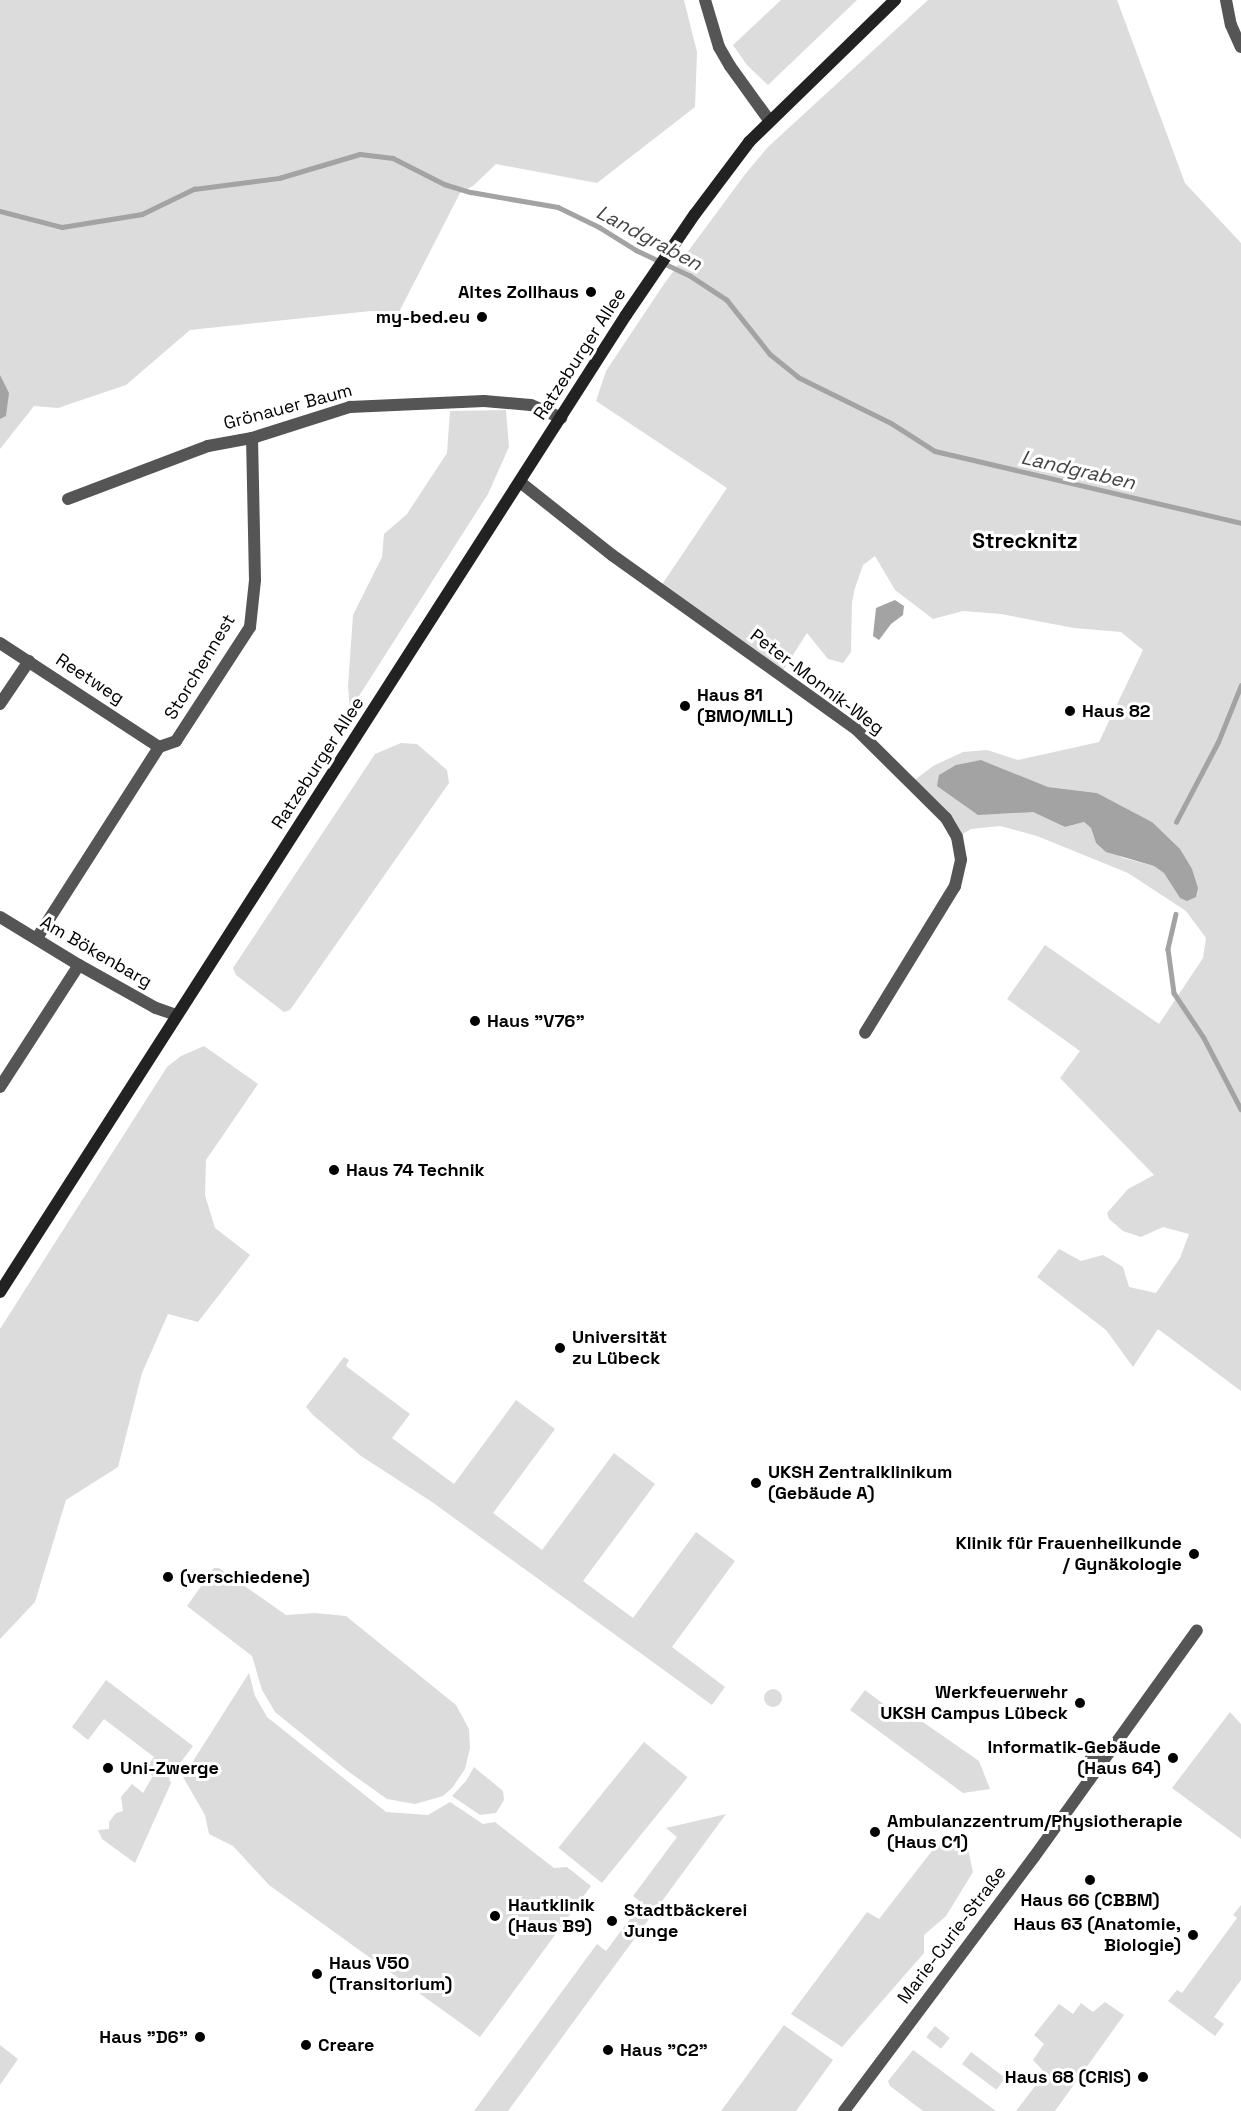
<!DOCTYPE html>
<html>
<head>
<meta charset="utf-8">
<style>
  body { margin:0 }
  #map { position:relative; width:1241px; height:2111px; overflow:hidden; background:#fff; font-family:"Space Grotesk",sans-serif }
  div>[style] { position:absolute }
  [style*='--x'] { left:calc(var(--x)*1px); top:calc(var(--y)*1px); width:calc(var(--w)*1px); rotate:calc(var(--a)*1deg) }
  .green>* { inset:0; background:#dcdcdc; transform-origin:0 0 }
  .round { border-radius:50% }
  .water>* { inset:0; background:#a3a3a3 }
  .stream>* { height:4.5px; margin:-2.25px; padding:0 2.25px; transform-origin:2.25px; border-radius:2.25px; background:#a3a3a3 }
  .minor>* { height:12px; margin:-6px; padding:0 6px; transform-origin:6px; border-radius:6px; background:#555 }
  .secondary>* { height:12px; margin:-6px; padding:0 6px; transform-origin:6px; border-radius:6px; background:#222 }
  .dots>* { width:16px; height:16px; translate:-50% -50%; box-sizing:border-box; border:3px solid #fff; border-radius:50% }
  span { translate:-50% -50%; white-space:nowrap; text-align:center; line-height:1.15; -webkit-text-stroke:6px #fff; paint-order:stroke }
  .poi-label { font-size:18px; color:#000; font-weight:700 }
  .right { translate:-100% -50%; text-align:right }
  .left { translate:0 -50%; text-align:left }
  .street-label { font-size:18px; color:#000 }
  .water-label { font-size:20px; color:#444; font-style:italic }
  .quarter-label { font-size:21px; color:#000; font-weight:700 }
</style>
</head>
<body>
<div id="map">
  <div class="green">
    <i style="clip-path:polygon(0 0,684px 0,697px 52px,695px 107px,597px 183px,496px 164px,473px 186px,460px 193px,398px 314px,371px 311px,190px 330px,126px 385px,58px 408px,34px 406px,0 449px)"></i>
    <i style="clip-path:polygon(781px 0,857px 0,768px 85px,747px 65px,733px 45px)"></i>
    <i style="clip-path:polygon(evenodd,928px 0,1117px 0,1185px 183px,1241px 243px,1241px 1391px,1158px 1329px,1133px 1367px,1106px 1330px,1037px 1277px,1059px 1249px,1081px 1261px,1103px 1255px,1123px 1267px,1129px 1287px,1156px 1293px,1180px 1258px,1189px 1234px,1163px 1227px,1141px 1237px,1123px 1231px,1109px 1219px,1107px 1213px,1128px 1189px,1154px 1175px,1060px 1078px,1080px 1051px,1007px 999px,1045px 945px,1159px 1024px,1203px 958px,1206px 938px,1186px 911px,1128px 873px,1037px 836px,1000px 826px,971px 829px,959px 836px,912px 782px,933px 766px,963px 752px,987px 750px,1018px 760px,1099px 742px,1143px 650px,1121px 632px,1074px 628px,1001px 614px,963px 611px,933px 619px,895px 590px,875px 556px,863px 565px,855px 588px,852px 602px,851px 652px,843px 663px,828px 659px,807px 633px,780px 675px,659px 589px,727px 488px,596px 401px,606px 371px,664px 284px,746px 173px,768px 147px,928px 0,981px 760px,1048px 787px,1097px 793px,1152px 822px,1180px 898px,1164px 872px,1154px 866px,1123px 858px,1096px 843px,1091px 828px,1084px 822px,1065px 827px,1033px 812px,981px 760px)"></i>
    <i style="clip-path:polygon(506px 410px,509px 447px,488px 494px,350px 710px,348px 686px,353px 615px,382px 557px,384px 534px,407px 514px,447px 453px,450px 411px)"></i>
    <i style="clip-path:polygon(401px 743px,417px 744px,447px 770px,449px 783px,290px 1010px,284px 1012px,236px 975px,233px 968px,375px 754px)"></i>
    <i style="clip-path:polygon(204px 1046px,258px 1084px,206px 1160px,205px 1195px,215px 1228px,250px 1255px,198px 1322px,168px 1314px,142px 1373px,118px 1467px,66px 1500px,35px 1602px,0 1639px,0 1329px,167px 1067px,181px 1056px)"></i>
    <i style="clip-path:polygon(344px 1357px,349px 1360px,346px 1366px,410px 1414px,392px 1438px,454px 1484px,516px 1400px,555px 1429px,493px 1513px,542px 1550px,614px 1453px,655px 1484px,583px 1581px,633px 1618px,696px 1532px,735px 1561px,672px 1647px,725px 1687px,712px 1705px,432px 1502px,361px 1456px,313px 1415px,306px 1407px)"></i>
    <i style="clip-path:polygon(214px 1568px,219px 1568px,286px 1615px,315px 1613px,346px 1616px,456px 1705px,469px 1729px,470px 1748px,465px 1769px,452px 1788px,443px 1796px,415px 1804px,387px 1799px,349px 1772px,275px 1712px,262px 1690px,252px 1656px,187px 1606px)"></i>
    <i style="clip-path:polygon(249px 1673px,255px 1696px,267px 1717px,386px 1812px,428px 1815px,450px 1802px,483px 1824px,495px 1822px,554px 1868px,567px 1867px,591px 1886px,480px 2037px,269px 1885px,233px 1846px,209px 1834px,205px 1815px,183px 1777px)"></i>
    <i style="clip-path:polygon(106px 1680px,193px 1746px,169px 1778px,171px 1783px,135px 1863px,102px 1839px,98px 1830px,109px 1829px,109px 1822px,116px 1813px,123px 1811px,121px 1797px,132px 1784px,143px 1793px,153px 1776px,145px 1769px,154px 1757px,104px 1719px,88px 1740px,72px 1727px)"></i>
    <i class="round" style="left:764px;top:1689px;width:18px;height:18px"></i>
    <i style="clip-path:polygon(865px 1690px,902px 1718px,907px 1711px,979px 1761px,990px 1789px,963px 1793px,850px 1710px)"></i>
    <i style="clip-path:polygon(1230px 1712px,1241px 1724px,1241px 1839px,1172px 1788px)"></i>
    <i style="left:644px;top:1742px;width:56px;height:136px;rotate:39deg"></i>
    <i style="clip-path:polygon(474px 1767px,503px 1791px,504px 1800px,496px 1813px,480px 1815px,452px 1796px,466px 1781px)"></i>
    <i style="clip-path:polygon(726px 1814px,508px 2111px,474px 2111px,597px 1944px,606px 1951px,642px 1903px,633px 1896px,677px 1837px,666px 1828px)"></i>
    <i style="clip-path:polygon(942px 1838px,959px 1838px,968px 1849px,973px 1872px,946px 1916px,924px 1935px,924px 1953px,842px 2047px,791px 2014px,867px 1912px,879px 1919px)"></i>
    <i style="clip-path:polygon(1241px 1905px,1241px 1980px,1214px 2017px,1224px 2024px,1215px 2036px,1168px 2001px,1177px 1990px,1182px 1993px,1237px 1918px,1233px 1915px)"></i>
    <i style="clip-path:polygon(1105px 2002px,1124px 2015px,1055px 2111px,1016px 2111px,1045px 2073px,1033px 2060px,1044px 2044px,1034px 2035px,1059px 2004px,1073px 2014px,1081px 2003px,1093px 2012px)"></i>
    <i style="clip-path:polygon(784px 2025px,833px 2060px,796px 2111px,721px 2111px)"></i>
    <i style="left:935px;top:2026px;width:19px;height:14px;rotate:39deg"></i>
    <i style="clip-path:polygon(0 2045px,18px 2059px,0 2085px)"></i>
    <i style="clip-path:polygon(913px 2050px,996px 2111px,923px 2111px,890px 2086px,888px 2081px)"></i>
    <i style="left:971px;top:2052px;width:43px;height:15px;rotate:37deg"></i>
  </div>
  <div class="water">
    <i style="clip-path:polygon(0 375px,9px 393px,6px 416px,0 419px)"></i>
    <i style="clip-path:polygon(895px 600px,904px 606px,903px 615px,891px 624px,879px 640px,873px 636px,876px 608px)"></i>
    <i style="clip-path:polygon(981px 760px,1048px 787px,1097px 793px,1152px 822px,1180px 849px,1192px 869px,1198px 888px,1196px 897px,1187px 901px,1180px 898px,1164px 873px,1154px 866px,1106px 852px,1096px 843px,1091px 828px,1084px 822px,1065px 827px,1033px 812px,978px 815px,937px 786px,939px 775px,956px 765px)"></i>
  </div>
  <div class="stream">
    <i style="--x:0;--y:211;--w:64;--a:14.5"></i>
    <i style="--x:62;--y:227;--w:81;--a:-9.2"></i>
    <i style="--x:142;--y:214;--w:58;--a:-25.7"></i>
    <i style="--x:194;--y:189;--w:86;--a:-7.4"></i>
    <i style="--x:279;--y:178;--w:84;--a:-16.5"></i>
    <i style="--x:360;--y:154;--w:33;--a:7"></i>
    <i style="--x:393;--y:158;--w:57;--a:27"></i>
    <i style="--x:444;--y:184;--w:28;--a:17"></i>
    <i style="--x:471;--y:192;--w:88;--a:9.8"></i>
    <i style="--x:558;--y:207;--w:46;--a:26"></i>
    <i style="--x:599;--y:227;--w:44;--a:31.9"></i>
    <i style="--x:636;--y:250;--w:59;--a:25.3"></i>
    <i style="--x:689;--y:275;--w:45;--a:33.3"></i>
    <i style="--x:727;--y:300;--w:69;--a:51.5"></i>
    <i style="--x:770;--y:354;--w:36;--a:39"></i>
    <i style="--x:798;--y:377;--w:104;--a:26.3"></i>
    <i style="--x:891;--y:423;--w:52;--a:32.5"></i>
    <i style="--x:935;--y:451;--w:314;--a:13.2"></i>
    <i style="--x:1176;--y:822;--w:90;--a:-62.3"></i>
    <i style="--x:1218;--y:742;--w:61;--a:-68"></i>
    <i style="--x:1176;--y:914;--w:36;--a:103"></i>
    <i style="--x:1168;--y:949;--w:44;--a:82.2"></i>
    <i style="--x:1174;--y:993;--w:54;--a:56.3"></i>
    <i style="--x:1204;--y:1038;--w:80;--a:62.5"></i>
  </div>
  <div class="minor">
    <i style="--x:705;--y:0;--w:49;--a:73.4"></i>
    <i style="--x:719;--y:47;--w:22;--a:60"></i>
    <i style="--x:730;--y:66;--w:67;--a:54.2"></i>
    <i style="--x:1226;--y:0;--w:25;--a:79"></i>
    <i style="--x:1231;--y:25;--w:24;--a:66"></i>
    <i style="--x:520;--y:482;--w:117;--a:38.4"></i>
    <i style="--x:612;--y:555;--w:301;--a:35.5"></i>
    <i style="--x:857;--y:730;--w:125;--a:44.7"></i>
    <i style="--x:946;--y:818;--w:22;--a:60"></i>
    <i style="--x:957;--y:837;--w:23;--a:80"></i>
    <i style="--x:961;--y:860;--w:27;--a:103"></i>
    <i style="--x:955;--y:886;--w:172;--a:121.5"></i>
    <i style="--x:68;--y:499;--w:150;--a:-20.7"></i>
    <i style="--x:208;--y:446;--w:45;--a:-10.3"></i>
    <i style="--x:252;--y:438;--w:103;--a:-17.6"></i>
    <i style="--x:350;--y:407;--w:134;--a:-2.6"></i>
    <i style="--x:484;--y:401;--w:47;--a:4.9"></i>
    <i style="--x:531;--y:405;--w:33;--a:23"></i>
    <i style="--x:0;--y:643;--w:190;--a:33.2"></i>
    <i style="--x:0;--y:704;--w:52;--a:-56"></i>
    <i style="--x:0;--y:917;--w:92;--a:31.3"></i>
    <i style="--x:79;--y:965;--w:88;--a:29.2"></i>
    <i style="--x:156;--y:1008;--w:21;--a:19"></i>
    <i style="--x:37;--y:938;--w:227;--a:-57.4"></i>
    <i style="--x:159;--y:747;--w:18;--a:-19"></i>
    <i style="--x:176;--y:741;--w:136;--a:-57"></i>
    <i style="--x:250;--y:627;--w:47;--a:-83.9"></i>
    <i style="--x:255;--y:580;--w:142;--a:-91.2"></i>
    <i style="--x:0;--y:1087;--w:145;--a:-57.1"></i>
    <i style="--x:1089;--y:1780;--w:18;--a:-93"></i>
    <i style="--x:1088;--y:1762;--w:14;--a:-45"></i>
    <i style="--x:1098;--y:1752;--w:13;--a:-9"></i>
    <i style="--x:844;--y:2111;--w:317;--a:-53.2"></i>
    <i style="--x:1034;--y:1857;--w:279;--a:-54.3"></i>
  </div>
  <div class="secondary">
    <i style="--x:0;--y:1292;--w:1160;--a:-57.35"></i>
    <i style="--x:626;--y:315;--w:122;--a:-55.7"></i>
    <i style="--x:695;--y:214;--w:90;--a:-53.1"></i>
    <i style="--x:749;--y:142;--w:204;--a:-44.2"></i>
  </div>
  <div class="dots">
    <i style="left:591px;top:292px;background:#000"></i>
    <i style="left:482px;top:317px;background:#000"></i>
    <i style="left:685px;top:706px;background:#000"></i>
    <i style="left:1070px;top:711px;background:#000"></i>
    <i style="left:475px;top:1021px;background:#000"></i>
    <i style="left:334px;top:1170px;background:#000"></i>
    <i style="left:560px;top:1348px;background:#000"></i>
    <i style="left:756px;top:1483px;background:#000"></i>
    <i style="left:1194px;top:1554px;background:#000"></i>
    <i style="left:168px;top:1577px;background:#000"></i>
    <i style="left:1080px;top:1703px;background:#000"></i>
    <i style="left:1173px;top:1758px;background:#000"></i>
    <i style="left:108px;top:1768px;background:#000"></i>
    <i style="left:875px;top:1832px;background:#000"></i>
    <i style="left:1090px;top:1880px;background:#000"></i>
    <i style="left:495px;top:1916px;background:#000"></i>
    <i style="left:612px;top:1921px;background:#000"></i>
    <i style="left:1193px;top:1935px;background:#000"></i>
    <i style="left:317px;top:1974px;background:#000"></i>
    <i style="left:200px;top:2037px;background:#000"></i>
    <i style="left:306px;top:2045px;background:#000"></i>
    <i style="left:608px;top:2050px;background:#000"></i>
    <i style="left:1143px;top:2077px;background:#000"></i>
  </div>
  <div class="poi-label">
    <span class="right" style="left:579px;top:292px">Altes Zollhaus</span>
    <span class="right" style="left:470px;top:317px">my-bed.eu</span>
    <span class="left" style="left:697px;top:706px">Haus 81<br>(BMO/MLL)</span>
    <span class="left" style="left:1082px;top:711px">Haus 82</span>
    <span class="left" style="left:487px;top:1021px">Haus "V76"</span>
    <span class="left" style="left:346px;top:1170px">Haus 74 Technik</span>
    <span class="left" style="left:572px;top:1348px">Universität<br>zu Lübeck</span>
    <span class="left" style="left:768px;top:1483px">UKSH Zentralklinikum<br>(Gebäude A)</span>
    <span class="right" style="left:1182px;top:1554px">Klinik für Frauenheilkunde<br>/ Gynäkologie</span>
    <span class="left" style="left:180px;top:1577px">(verschiedene)</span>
    <span class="right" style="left:1068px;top:1703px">Werkfeuerwehr<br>UKSH Campus Lübeck</span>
    <span class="right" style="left:1161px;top:1758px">Informatik-Gebäude<br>(Haus 64)</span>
    <span class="left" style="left:120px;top:1768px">Uni-Zwerge</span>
    <span class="left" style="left:887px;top:1832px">Ambulanzzentrum/Physiotherapie<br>(Haus C1)</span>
    <span style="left:1090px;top:1900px">Haus 66 (CBBM)</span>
    <span class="left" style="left:508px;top:1916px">Hautklinik<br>(Haus B9)</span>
    <span class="left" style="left:624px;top:1921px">Stadtbäckerei<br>Junge</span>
    <span class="right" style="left:1181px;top:1935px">Haus 63 (Anatomie,<br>Biologie)</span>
    <span class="left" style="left:329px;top:1974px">Haus V50<br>(Transitorium)</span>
    <span class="right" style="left:188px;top:2037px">Haus "D6"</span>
    <span class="left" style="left:318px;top:2045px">Creare</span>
    <span class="left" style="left:620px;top:2050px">Haus "C2"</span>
    <span class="right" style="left:1131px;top:2077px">Haus 68 (CRIS)</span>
  </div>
  <div class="street-label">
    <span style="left:580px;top:354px;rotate:-57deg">Ratzeburger Allee</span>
    <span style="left:288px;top:407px;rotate:-15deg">Grönauer Baum</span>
    <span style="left:200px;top:667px;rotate:-59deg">Storchennest</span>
    <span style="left:90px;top:679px;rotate:33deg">Reetweg</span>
    <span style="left:817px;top:682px;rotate:37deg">Peter-Monnik-Weg</span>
    <span style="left:318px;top:763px;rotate:-57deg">Ratzeburger Allee</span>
    <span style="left:96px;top:952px;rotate:30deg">Am Bökenbarg</span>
    <span style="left:952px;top:1935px;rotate:-53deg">Marie-Curie-Straße</span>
  </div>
  <div class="water-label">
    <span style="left:649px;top:238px;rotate:28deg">Landgraben</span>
    <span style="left:1078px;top:470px;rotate:13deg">Landgraben</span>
  </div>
  <div class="quarter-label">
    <span style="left:1025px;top:541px">Strecknitz</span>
  </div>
</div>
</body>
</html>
